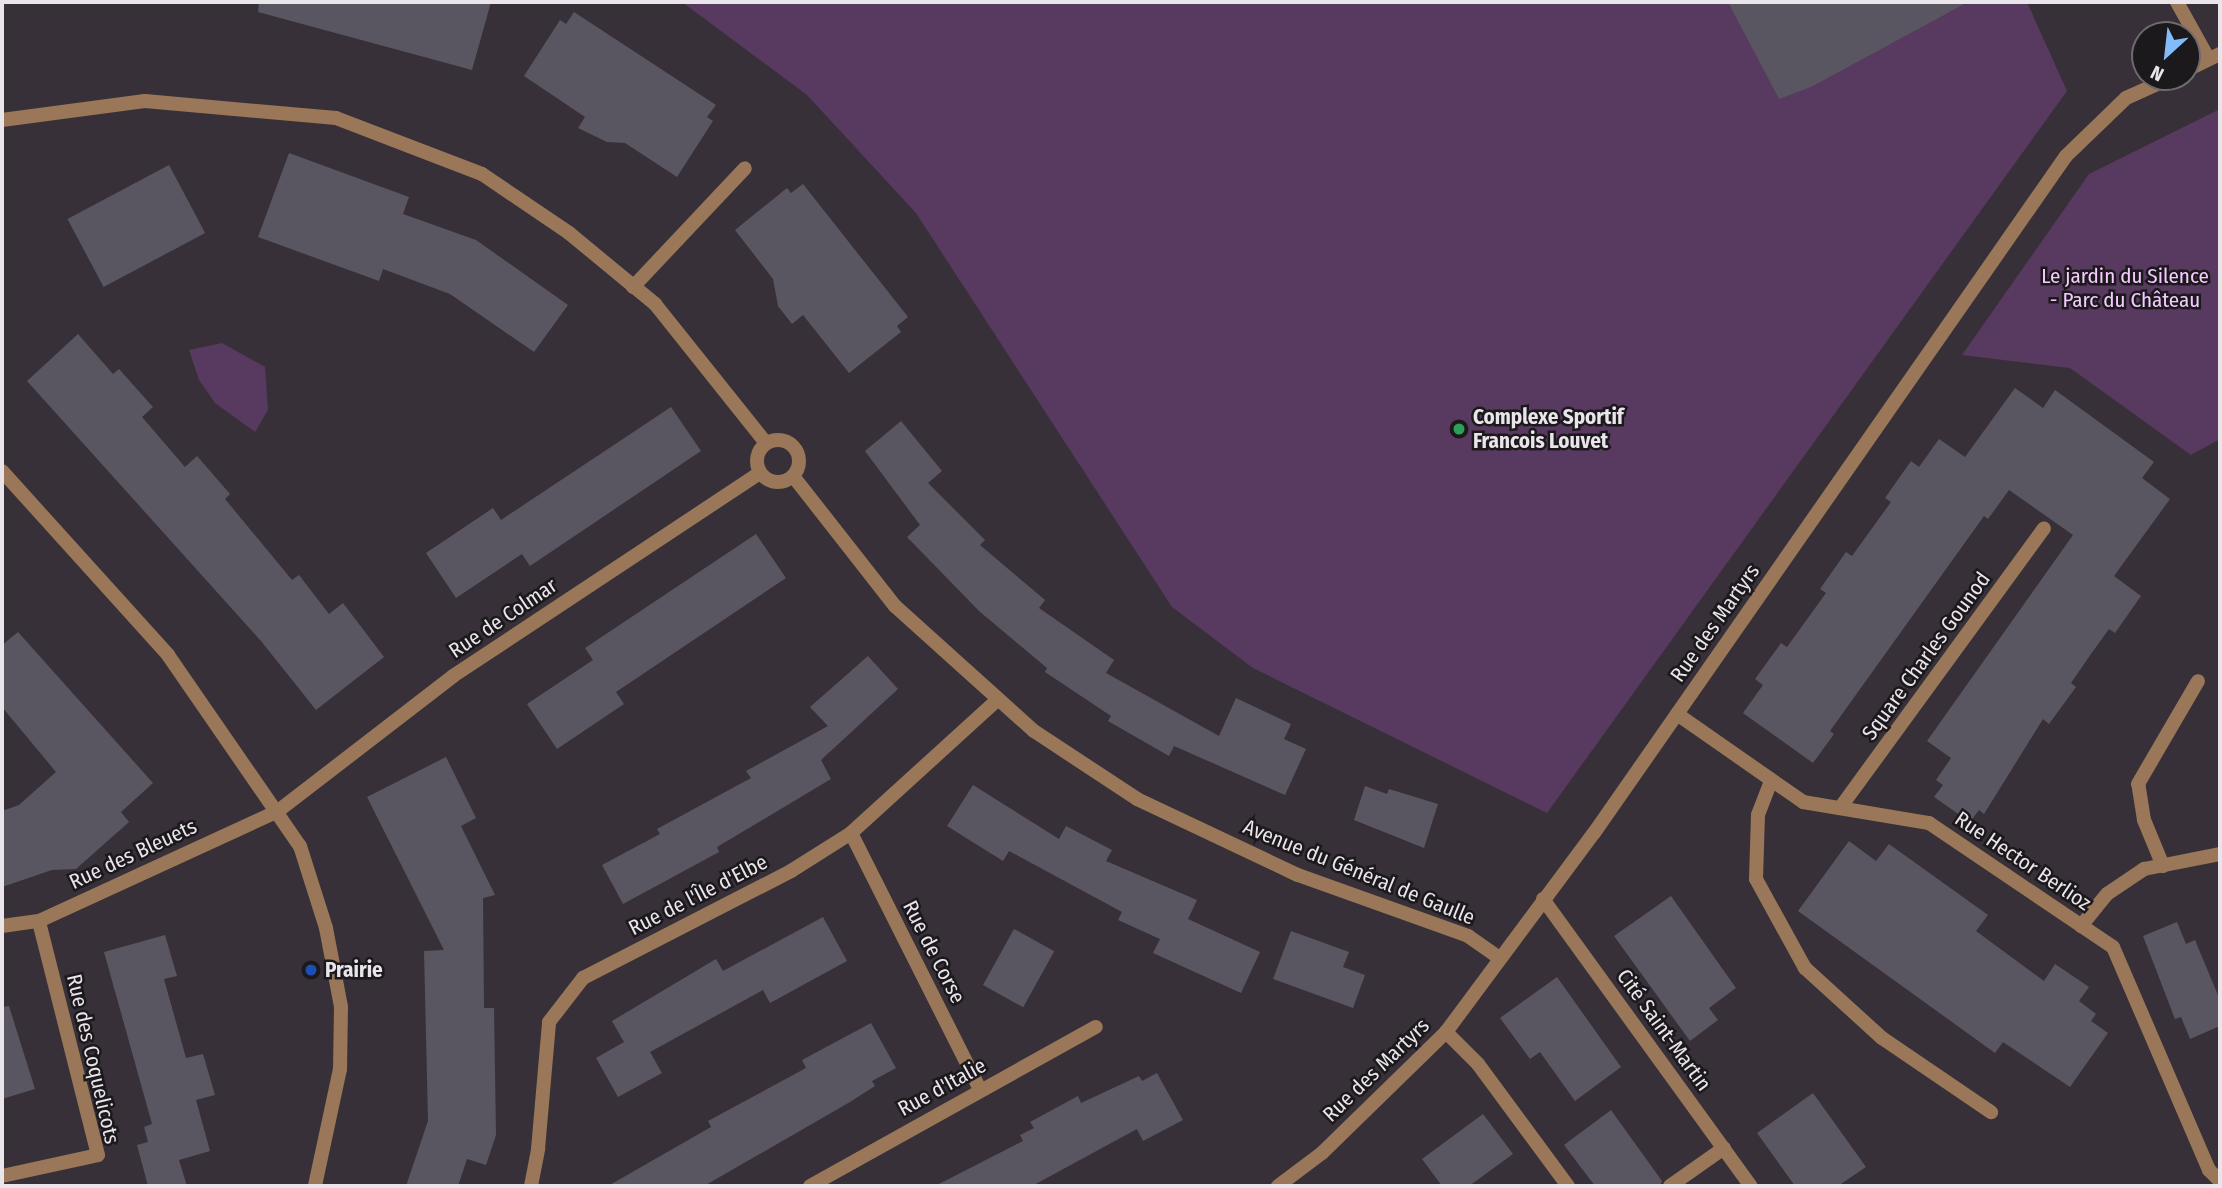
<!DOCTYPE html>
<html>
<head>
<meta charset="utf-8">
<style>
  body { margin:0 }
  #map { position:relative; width:2222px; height:1188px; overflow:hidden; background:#373038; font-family:"Fira Sans Condensed",sans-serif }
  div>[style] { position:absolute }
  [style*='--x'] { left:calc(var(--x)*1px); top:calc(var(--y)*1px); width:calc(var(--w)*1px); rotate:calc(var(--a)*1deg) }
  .green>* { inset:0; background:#583960 }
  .building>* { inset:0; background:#595661; transform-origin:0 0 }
  .service>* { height:14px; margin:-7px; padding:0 7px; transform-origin:7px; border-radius:7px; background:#997758 }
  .minor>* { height:14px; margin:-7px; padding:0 7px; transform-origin:7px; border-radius:7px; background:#997758 }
  .minor>.ring { margin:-7px; padding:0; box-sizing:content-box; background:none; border:14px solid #997758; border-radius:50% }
  .tertiary>* { height:14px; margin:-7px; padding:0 7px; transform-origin:7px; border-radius:7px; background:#997758 }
  .dots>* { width:19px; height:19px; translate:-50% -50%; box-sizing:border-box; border:4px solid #1c191d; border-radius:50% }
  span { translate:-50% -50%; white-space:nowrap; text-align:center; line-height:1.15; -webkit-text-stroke:5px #1c191d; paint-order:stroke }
  .park-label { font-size:21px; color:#f4caff }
  .poi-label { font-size:21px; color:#eae5eb; font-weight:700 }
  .left { translate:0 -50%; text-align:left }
  .street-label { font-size:21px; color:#eae5eb }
  .frame { position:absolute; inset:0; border:4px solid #eae5eb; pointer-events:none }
  .north { position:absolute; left:2131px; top:21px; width:70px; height:70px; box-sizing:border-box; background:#1c191d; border:2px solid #6e6b6f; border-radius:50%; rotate:207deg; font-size:19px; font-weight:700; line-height:28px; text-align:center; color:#eae5eb }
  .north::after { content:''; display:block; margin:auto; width:24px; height:32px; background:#83bcfb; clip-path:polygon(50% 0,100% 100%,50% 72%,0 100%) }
</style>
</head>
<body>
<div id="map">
  <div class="green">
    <i style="clip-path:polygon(682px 2px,2027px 2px,2067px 91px,1547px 813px,1253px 668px,1172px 607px,916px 213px,807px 95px)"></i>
    <i style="clip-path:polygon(2220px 109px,2220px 439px,2191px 455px,2070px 368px,1962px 355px,2089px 174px)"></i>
    <i style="clip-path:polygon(222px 343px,265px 367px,268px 410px,255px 432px,215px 403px,199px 380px,189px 350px)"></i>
  </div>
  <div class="building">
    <i style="clip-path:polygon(259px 2px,491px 2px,472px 70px,258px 12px)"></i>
    <i style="clip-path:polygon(1728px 2px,1968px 2px,1811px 87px,1779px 99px)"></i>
    <i style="clip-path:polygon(574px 12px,716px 105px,707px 117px,713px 121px,677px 177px,625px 143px,607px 142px,578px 128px,585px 117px,524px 76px,560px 20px,566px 24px)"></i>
    <i style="clip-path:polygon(289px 153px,409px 197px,403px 214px,476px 240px,568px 305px,534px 352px,450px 294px,383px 269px,379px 281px,258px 237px)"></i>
    <i style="left:169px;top:165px;width:77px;height:115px;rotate:62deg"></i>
    <i style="clip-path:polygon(803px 184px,908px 317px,897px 326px,901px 332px,849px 373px,803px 315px,792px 324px,778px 306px,773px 279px,735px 230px,787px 188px,791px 193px)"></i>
    <i style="clip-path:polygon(78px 334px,113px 374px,119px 369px,153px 407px,142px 417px,185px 467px,197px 456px,230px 494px,225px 499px,292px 580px,299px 575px,329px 614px,343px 603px,384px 657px,316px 710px,261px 641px,27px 381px)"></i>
    <i style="clip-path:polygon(2015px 388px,2043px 408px,2055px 390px,2154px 462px,2142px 478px,2170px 499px,2114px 576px,2141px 596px,2115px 633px,2109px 629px,2091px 654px,2071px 683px,2076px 687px,2049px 724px,2043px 719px,1984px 814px,1979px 810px,1970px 822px,1934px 797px,1943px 785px,1936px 780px,1951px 758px,1927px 741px,2073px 535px,2009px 490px,1988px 519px,1984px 516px,1830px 731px,1834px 734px,1813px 763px,1743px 713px,1763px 685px,1755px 679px,1781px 643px,1787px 647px,1826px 593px,1820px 589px,1846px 552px,1852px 556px,1891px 502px,1885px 498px,1911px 461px,1919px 467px,1939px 439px,1965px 457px)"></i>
    <i style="clip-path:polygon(671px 407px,701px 451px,530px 566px,522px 554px,456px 598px,426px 553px,493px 508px,501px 520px)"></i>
    <i style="clip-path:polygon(901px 421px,942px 471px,928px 483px,985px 540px,980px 545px,1045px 600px,1039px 608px,1114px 660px,1106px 673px,1219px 736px,1236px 698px,1291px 724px,1284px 739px,1306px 749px,1285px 795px,1174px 746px,1169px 756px,1108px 721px,1111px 716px,1045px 672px,1047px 668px,979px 611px,907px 537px,920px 525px,865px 451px)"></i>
    <i style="clip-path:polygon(756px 534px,786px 578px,616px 692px,624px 704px,557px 749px,527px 704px,593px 660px,585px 648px)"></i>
    <i style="clip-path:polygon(18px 632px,153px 783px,121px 812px,129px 822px,76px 869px,52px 870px,2px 887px,2px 811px,19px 805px,56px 772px,2px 707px,2px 645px)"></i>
    <i style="clip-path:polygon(868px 656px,898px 689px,821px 760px,831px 779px,717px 847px,719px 852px,623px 904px,602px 865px,660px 834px,657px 829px,751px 778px,746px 771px,828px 726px,810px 707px)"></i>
    <i style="clip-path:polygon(446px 757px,476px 818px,461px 826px,495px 895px,483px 898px,484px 1008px,494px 1008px,496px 1135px,486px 1165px,467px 1159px,458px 1186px,406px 1186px,428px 1121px,424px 951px,444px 950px,367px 797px)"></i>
    <i style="clip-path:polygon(973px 785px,1059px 839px,1066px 826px,1112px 850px,1106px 861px,1197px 900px,1188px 919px,1260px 952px,1241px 993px,1153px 953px,1160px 939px,1118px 920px,1122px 912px,1009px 851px,1003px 861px,947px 826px)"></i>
    <i style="clip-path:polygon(1365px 786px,1387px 794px,1389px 789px,1438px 804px,1424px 848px,1354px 820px)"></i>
    <i style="clip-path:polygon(1849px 841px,1876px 861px,1889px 844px,1988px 915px,1976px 931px,2044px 981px,2055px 964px,2089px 987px,2079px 1001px,2096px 1014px,2091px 1021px,2108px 1033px,2070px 1087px,2003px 1042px,1995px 1053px,1798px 911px)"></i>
    <i style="clip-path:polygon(1671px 896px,1736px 988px,1709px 1008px,1718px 1020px,1690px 1041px,1614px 936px)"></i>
    <i style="clip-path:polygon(823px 917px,847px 961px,770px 1003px,763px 990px,650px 1052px,662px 1073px,618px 1097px,596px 1058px,624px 1042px,612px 1021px,716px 959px,723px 971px)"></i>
    <i style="clip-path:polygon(2177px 922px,2186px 944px,2195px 940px,2220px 1000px,2220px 1026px,2190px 1039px,2181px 1017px,2175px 1019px,2143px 936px)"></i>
    <i style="left:1014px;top:929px;width:46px;height:64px;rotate:29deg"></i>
    <i style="clip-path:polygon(1291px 931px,1349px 952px,1343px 967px,1365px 975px,1353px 1008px,1273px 979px)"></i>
    <i style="clip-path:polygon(165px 935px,177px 976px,164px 979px,186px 1058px,203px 1054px,215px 1095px,196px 1100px,210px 1151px,179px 1160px,187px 1186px,148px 1186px,137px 1145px,148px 1142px,144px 1127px,152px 1124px,104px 952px)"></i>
    <i style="clip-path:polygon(1557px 977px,1621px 1067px,1575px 1101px,1540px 1052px,1530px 1059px,1500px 1018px)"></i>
    <i style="clip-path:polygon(9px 1006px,35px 1089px,2px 1099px,2px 1007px)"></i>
    <i style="clip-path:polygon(871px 1023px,896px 1068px,872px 1081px,875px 1086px,850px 1102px,704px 1186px,608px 1186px,711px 1127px,708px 1121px,806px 1068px,802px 1060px)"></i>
    <i style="clip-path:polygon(1157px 1073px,1183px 1120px,1143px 1141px,1137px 1129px,1032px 1186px,935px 1186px,1023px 1141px,1020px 1135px,1034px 1128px,1030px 1122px,1078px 1096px,1081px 1103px,1139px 1076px,1142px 1081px)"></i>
    <i style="clip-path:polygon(1813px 1093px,1866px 1167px,1838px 1186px,1795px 1186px,1757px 1133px)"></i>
    <i style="clip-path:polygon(1611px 1110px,1662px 1181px,1660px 1186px,1595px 1186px,1564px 1145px)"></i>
    <i style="clip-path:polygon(1483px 1114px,1513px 1154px,1469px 1186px,1442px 1186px,1422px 1159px)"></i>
  </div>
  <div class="service">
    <i style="--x:633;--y:287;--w:163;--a:-46.7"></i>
    <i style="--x:1771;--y:781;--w:36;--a:111"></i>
    <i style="--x:1758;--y:815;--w:64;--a:91.8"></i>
    <i style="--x:1756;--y:879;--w:102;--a:61.2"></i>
    <i style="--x:1805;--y:968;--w:104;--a:42.3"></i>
    <i style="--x:1882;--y:1038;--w:132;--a:34.2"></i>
    <i style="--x:1840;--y:808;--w:346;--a:-53.9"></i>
    <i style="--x:851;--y:833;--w:287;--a:63.3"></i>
    <i style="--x:2163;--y:866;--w:50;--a:-112.4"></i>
    <i style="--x:2144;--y:820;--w:36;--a:-99"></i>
    <i style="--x:2138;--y:784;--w:119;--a:-59.8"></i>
    <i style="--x:2081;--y:926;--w:41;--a:-50.9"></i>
    <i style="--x:2107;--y:894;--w:45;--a:-34"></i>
    <i style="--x:2144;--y:869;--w:77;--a:-11.2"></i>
    <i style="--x:1446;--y:1032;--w:45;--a:45"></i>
    <i style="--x:1478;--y:1064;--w:152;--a:53.6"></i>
    <i style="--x:2;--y:1176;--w:98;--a:-12.3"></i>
    <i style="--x:98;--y:1155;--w:241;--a:-104.2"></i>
    <i style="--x:531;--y:1186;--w:38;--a:-79"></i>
    <i style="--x:538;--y:1149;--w:127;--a:-85"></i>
    <i style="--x:549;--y:1022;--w:56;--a:-52.3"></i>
    <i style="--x:583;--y:978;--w:234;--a:-27.2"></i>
    <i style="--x:791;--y:871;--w:71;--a:-32.3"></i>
    <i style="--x:851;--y:833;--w:196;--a:-42.3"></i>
    <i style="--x:810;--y:1186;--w:327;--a:-29.1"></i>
    <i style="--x:1670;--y:1186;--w:66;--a:-35.1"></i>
  </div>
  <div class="minor">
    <i style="--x:2177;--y:2;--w:64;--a:61"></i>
    <i style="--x:2;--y:120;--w:144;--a:-7.6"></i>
    <i style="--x:145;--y:101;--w:192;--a:5.1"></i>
    <i style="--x:336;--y:118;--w:156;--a:21"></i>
    <i style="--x:482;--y:174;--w:105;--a:34.1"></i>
    <i style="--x:569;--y:233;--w:112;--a:39.5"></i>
    <i style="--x:655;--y:304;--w:178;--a:51.4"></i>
    <i class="ring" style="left:757px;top:440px;width:28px;height:28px"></i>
    <i style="--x:2;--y:471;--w:248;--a:47.9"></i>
    <i style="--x:168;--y:655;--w:232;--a:55.4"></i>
    <i style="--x:300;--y:846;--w:86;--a:72.4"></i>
    <i style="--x:326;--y:928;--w:80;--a:79.2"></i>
    <i style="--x:341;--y:1007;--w:62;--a:90.9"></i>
    <i style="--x:340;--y:1069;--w:120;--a:102.1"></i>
    <i style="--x:793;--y:476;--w:165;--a:51.9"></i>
    <i style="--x:895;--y:606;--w:187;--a:42"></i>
    <i style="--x:1034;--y:731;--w:123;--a:33.4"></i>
    <i style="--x:1137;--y:799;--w:178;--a:25.3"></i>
    <i style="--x:1298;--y:875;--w:181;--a:19.7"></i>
    <i style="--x:1468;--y:936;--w:38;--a:35"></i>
    <i style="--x:1677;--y:714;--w:154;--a:34.9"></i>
    <i style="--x:1803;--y:802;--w:128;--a:9.5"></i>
    <i style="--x:1929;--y:823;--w:222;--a:34"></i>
    <i style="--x:2113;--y:947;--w:243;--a:66.7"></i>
    <i style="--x:2209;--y:1170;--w:16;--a:45"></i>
    <i style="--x:1543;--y:899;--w:354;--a:54.1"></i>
    <i style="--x:2;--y:926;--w:37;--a:-8"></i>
    <i style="--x:39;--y:921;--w:263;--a:-24.7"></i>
    <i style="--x:278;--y:811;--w:221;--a:-37.6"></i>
    <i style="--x:453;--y:676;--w:368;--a:-33.5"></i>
  </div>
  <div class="tertiary">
    <i style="--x:2187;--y:70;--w:37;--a:-26"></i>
    <i style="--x:1278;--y:1186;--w:55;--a:-36.9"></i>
    <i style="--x:1322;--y:1153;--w:173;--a:-44.3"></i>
    <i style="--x:1446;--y:1032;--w:248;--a:-53.4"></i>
    <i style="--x:1594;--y:833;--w:825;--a:-55.12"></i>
    <i style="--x:2066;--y:156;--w:83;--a:-44"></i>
    <i style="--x:2126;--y:98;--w:51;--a:-24.1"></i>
  </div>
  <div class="dots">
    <i style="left:1459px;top:429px;background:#2e9e5b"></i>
    <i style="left:311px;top:970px;background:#1a4fb4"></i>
  </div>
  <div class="park-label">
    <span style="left:2125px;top:288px">Le jardin du Silence<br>- Parc du Château</span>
  </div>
  <div class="poi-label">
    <span class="left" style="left:1473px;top:429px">Complexe Sportif<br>Francois Louvet</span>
    <span class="left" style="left:325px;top:970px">Prairie</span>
  </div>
  <div class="street-label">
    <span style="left:503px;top:618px;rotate:-34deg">Rue de Colmar</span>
    <span style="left:1715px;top:623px;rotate:-55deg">Rue des Martyrs</span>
    <span style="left:1926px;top:656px;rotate:-54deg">Square Charles Gounod</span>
    <span style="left:133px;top:854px;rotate:-25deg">Rue des Bleuets</span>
    <span style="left:2023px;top:861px;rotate:34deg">Rue Hector Berlioz</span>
    <span style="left:1359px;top:872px;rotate:22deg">Avenue du Général de Gaulle</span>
    <span style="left:698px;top:895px;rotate:-27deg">Rue de l'Île d'Elbe</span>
    <span style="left:934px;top:952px;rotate:63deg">Rue de Corse</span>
    <span style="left:1664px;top:1030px;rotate:54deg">Cité Saint-Martin</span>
    <span style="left:93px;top:1059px;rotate:77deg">Rue des Coquelicots</span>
    <span style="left:1376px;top:1070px;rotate:-44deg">Rue des Martyrs</span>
    <span style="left:942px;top:1087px;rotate:-29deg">Rue d'Italie</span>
  </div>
  <div class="frame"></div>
  <div class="north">N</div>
</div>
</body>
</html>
